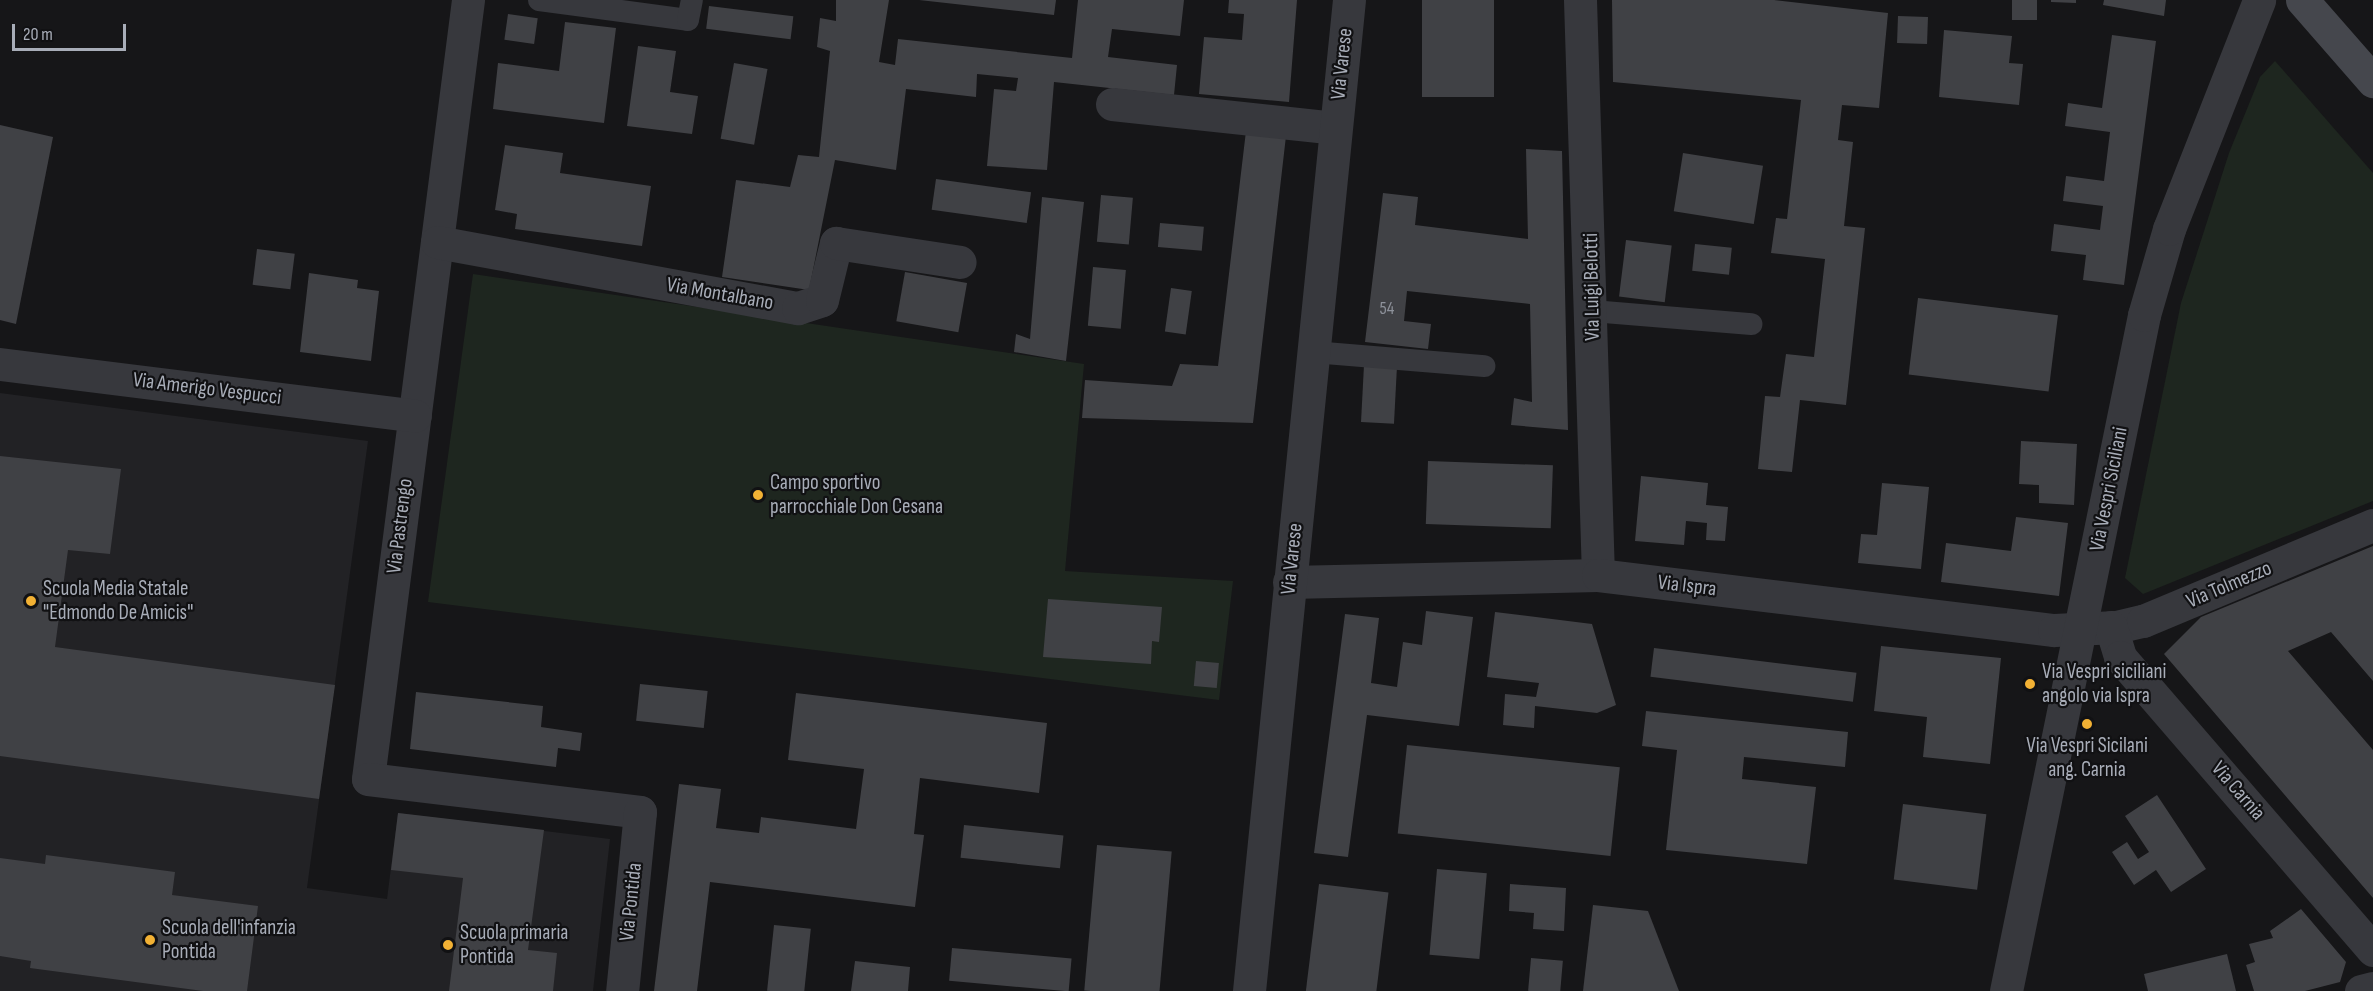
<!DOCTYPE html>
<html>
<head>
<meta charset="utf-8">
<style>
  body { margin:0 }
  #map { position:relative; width:2373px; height:991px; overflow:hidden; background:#161618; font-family:"Sofia Sans Condensed",sans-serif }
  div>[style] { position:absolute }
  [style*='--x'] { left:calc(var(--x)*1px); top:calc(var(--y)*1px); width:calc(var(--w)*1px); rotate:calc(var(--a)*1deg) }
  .built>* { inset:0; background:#222225 }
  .green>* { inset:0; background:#1e261f }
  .building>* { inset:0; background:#404145; transform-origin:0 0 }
  .lane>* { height:22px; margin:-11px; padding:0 11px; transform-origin:11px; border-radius:11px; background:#37383d }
  .street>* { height:33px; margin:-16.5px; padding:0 16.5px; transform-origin:16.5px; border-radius:16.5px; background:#37383d }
  .secondary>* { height:33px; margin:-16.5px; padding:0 16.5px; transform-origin:16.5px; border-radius:16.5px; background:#45474d }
  .dots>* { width:16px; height:16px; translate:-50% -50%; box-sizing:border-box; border:3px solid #111113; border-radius:50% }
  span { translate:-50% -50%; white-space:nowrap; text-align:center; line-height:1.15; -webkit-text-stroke:4.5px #111113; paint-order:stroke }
  .number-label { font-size:18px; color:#8e929b }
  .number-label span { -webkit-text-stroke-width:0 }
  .street-label { font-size:21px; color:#a8adb8 }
  .poi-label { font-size:21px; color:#a8adb8 }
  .left { translate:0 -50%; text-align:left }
  .scale { position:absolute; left:12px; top:24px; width:114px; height:27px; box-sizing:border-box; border:3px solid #a8adb8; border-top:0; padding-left:8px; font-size:18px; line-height:21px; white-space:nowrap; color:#a8adb8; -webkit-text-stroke:4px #111113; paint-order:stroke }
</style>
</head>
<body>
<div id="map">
  <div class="built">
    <i style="clip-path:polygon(0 393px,368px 441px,307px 888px,387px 899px,398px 813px,610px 839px,593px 991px,0 991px)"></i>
  </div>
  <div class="green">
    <i style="clip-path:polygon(2275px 61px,2373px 173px,2373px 501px,2143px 594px,2125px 578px,2181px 303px,2229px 153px,2260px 77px)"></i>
    <i style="clip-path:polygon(473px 274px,1084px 364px,1065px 571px,1233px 581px,1219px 700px,428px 602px)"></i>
  </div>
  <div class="building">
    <i style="clip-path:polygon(836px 0,889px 0,879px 62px,895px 65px,898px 39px,1072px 58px,1078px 0,1184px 0,1180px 36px,1112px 29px,1108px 57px,1177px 65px,1174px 95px,1054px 82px,1047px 170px,987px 166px,994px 89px,1016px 91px,1018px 78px,977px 74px,976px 97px,906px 89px,896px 170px,835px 160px,809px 290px,722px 277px,736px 180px,790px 187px,798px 155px,819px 157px,830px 51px,817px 47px,820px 18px,836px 21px)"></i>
    <i style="clip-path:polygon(919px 0,1056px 0,1054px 15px)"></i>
    <i style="clip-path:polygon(1229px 0,1297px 0,1289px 102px,1199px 94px,1204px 37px,1242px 40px,1244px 14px,1228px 13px)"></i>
    <i style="left:1422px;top:0;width:72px;height:97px"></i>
    <i style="clip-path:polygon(1612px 0,1774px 0,1888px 13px,1879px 108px,1842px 105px,1838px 140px,1853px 142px,1844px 226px,1865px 228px,1846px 405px,1800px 400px,1792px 472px,1758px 469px,1765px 396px,1780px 397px,1786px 354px,1814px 357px,1825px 259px,1771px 253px,1776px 218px,1787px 219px,1801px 100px,1613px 82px)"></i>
    <i style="left:2012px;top:0;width:25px;height:20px"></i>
    <i style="clip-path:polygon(2051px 0,2076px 0,2076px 3px,2051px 2px)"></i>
    <i style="clip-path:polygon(2104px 0,2166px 0,2164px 16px,2103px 5px)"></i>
    <i style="left:709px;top:6px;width:85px;height:23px;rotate:7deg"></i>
    <i style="left:508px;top:14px;width:30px;height:26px;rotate:8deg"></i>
    <i style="left:1898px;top:16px;width:30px;height:27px;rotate:2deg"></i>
    <i style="clip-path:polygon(565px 22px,616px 28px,604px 123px,493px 109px,498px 63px,559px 71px)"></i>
    <i style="clip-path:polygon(1944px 30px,2012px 36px,2009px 63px,2023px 64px,2019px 105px,1939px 97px)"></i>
    <i style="clip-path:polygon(2112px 35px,2156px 41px,2124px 285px,2083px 280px,2086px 255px,2051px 251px,2054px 224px,2100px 230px,2103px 206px,2063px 201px,2066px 176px,2104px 181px,2110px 132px,2065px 126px,2068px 103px,2102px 108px)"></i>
    <i style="clip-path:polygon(638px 46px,676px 51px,670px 92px,698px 96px,692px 134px,627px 126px)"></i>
    <i style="left:734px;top:63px;width:34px;height:77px;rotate:10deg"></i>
    <i style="clip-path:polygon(0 125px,53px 137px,16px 324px,0 320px)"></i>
    <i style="clip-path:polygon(1246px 131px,1286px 136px,1253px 423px,1082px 418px,1085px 380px,1172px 386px,1180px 364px,1218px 366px)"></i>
    <i style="clip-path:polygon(505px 145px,563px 153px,560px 173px,651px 186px,642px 246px,515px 229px,517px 214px,495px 210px)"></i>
    <i style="clip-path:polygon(1526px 149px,1562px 151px,1568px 430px,1511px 425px,1514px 398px,1532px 402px,1530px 304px,1407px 291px,1404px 321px,1431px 324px,1428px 349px,1365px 342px,1383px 193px,1418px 197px,1415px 225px,1528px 239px)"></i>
    <i style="left:1683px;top:153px;width:81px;height:59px;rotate:9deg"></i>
    <i style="left:936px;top:179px;width:96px;height:31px;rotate:8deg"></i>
    <i style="left:1101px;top:195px;width:32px;height:47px;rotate:5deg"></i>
    <i style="clip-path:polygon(1042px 197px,1084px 202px,1066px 361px,1014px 352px,1016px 334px,1030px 339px)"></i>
    <i style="left:1160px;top:223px;width:44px;height:24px;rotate:5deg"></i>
    <i style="left:1626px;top:240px;width:46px;height:57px;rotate:7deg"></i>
    <i style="left:1695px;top:244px;width:37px;height:27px;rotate:6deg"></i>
    <i style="left:257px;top:249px;width:38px;height:36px;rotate:7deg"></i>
    <i style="left:1093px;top:267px;width:33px;height:59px;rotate:5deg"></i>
    <i style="left:905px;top:272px;width:63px;height:50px;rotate:10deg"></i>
    <i style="clip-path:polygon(309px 273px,358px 280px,357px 288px,379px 291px,371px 361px,300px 352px)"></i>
    <i style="left:1171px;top:288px;width:21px;height:44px;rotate:8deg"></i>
    <i style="left:1918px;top:298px;width:141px;height:77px;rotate:7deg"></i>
    <i style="left:1364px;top:365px;width:33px;height:57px;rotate:3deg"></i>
    <i style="clip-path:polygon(2021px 441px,2077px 444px,2074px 505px,2039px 503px,2039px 485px,2019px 484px)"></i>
    <i style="clip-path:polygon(0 456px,121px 469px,110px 554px,68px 550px,55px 647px,335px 685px,319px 799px,0 756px)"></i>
    <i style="left:1428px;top:461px;width:125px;height:63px;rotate:2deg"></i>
    <i style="clip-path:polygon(1641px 476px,1708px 483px,1706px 505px,1728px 507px,1725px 541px,1706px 540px,1707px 523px,1686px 521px,1684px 545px,1635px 541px)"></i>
    <i style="clip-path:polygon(1882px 483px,1929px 487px,1921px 569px,1858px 563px,1861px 534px,1877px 535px)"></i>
    <i style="clip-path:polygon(2016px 517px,2068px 523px,2059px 596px,1941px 582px,1946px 543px,2011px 551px)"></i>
    <i style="clip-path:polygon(2373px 546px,2373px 681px,2331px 632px,2288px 651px,2373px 750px,2373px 898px,2164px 654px,2201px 617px)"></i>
    <i style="clip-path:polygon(1048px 599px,1162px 607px,1159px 642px,1152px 641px,1151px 664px,1043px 657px)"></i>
    <i style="clip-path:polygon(1426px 611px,1473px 617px,1459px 726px,1367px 715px,1348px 857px,1314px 853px,1345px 614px,1379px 618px,1371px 683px,1397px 687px,1403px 642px,1422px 645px)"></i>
    <i style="clip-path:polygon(1495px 612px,1592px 624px,1616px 705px,1597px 713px,1535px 706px,1534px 728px,1503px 725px,1505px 694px,1536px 697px,1539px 683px,1487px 677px)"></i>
    <i style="clip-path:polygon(1881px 646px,2001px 658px,1990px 764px,1923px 757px,1927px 717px,1874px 711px)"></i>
    <i style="left:1654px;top:648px;width:204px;height:29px;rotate:7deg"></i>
    <i style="left:1196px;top:661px;width:23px;height:25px;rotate:5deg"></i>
    <i style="left:640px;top:684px;width:68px;height:37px;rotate:6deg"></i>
    <i style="clip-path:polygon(416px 692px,543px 706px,541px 727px,582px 733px,580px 751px,558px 748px,556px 767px,410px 749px)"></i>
    <i style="clip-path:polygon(796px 693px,1047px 723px,1039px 793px,920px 778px,914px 834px,924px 835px,915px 907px,710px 882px,697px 991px,654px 991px,679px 784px,721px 789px,716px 828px,759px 833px,761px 817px,856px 829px,864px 769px,788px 760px)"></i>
    <i style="clip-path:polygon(1646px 711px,1848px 732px,1845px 767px,1744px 757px,1742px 779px,1816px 787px,1807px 864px,1666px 850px,1677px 750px,1642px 746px)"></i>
    <i style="left:1407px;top:745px;width:214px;height:89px;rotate:6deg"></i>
    <i style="clip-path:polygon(2157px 795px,2206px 869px,2171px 892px,2156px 870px,2134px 885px,2112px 852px,2127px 842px,2138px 859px,2149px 852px,2125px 816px)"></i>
    <i style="left:1903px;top:804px;width:84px;height:76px;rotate:7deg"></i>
    <i style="clip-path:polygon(398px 813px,544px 830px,528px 950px,557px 953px,553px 991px,449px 991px,463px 878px,391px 870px)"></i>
    <i style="left:964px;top:825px;width:100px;height:33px;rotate:6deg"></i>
    <i style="left:1097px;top:845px;width:75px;height:146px;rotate:5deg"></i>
    <i style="clip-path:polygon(46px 855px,175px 872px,172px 895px,258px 906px,247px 991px,203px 991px,30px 968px,31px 961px,0 956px,0 858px,45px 864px)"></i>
    <i style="left:1437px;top:869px;width:50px;height:86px;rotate:5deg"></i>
    <i style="left:1319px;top:884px;width:70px;height:108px;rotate:7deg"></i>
    <i style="clip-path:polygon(1510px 884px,1566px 888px,1564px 931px,1533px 929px,1534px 913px,1509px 911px)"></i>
    <i style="clip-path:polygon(1593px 905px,1648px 911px,1679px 991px,1583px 991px)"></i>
    <i style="clip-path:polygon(2301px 909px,2346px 962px,2340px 982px,2305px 991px,2254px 991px,2246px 965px,2255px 962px,2249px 944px,2273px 938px,2270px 931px)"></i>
    <i style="left:774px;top:925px;width:37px;height:66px;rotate:6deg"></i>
    <i style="left:952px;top:948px;width:120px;height:33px;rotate:5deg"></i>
    <i style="clip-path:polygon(2227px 954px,2236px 991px,2148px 991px,2144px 974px)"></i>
    <i style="left:1531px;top:958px;width:32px;height:33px;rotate:5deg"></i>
    <i style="clip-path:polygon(855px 961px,910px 967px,908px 991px,851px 991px)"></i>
  </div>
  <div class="lane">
    <i style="--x:539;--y:0;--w:150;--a:7.6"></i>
    <i style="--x:688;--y:20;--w:20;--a:-79"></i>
    <i style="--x:1592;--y:311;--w:160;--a:4.7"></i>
    <i style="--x:1313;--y:352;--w:172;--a:4.7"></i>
  </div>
  <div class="street">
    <i style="--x:468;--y:0;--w:785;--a:97.32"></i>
    <i style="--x:368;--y:779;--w:274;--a:6.9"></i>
    <i style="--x:640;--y:812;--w:180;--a:95.7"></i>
    <i style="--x:1580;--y:0;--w:575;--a:88.21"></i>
    <i style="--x:1112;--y:104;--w:224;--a:6.1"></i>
    <i style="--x:437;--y:242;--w:367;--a:10.4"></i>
    <i style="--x:798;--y:308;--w:25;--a:-18"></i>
    <i style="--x:822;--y:300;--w:59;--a:-76.2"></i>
    <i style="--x:836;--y:243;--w:125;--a:8.7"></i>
    <i style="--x:0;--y:364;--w:418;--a:7.1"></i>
    <i style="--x:1289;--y:582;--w:309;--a:-1.3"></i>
    <i style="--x:1598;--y:575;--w:459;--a:6.9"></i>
    <i style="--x:2054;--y:630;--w:62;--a:-2.8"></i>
    <i style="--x:2116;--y:627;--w:28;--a:-13"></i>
    <i style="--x:2143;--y:621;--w:249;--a:-22.7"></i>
    <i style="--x:2111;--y:627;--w:31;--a:73"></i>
    <i style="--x:2120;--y:657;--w:387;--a:49.2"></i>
    <i style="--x:1249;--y:991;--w:996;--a:-84.24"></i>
    <i style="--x:2006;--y:991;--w:690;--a:-78.46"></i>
    <i style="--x:2144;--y:315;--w:90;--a:-73.8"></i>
    <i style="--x:2169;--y:229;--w:246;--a:-68.5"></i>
    <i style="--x:2361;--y:991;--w:12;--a:-14"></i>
  </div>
  <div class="secondary">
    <i style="--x:2302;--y:0;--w:108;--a:48.8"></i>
  </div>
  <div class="dots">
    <i style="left:758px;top:495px;background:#f2b134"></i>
    <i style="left:31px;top:601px;background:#f2b134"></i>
    <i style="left:2030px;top:684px;background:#f2b134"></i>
    <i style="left:2087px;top:724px;background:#f2b134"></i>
    <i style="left:150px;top:940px;background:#f2b134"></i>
    <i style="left:448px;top:945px;background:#f2b134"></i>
  </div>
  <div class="number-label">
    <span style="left:1387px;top:309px">54</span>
  </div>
  <div class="street-label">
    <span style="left:1342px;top:64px;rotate:-84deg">Via Varese</span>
    <span style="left:1592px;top:287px;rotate:-91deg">Via Luigi Belotti</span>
    <span style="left:720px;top:294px;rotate:10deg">Via Montalbano</span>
    <span style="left:207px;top:389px;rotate:7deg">Via Amerigo Vespucci</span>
    <span style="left:2109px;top:489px;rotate:-79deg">Via Vespri Siciliani</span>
    <span style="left:400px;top:526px;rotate:-83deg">Via Pastrengo</span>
    <span style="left:1292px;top:559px;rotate:-84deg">Via Varese</span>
    <span style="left:2229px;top:585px;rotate:-23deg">Via Tolmezzo</span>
    <span style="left:1687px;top:586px;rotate:7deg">Via Ispra</span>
    <span style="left:2238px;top:791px;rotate:49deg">Via Carnia</span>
    <span style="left:631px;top:902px;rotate:-84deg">Via Pontida</span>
  </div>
  <div class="poi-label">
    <span class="left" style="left:770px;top:495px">Campo sportivo<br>parrocchiale Don Cesana</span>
    <span class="left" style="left:43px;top:601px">Scuola Media Statale<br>"Edmondo De Amicis"</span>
    <span class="left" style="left:2042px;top:684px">Via Vespri siciliani<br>angolo via Ispra</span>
    <span style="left:2087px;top:758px">Via Vespri Sicilani<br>ang. Carnia</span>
    <span class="left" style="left:162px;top:940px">Scuola dell'infanzia<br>Pontida</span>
    <span class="left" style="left:460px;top:945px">Scuola primaria<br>Pontida</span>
  </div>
  <div class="scale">20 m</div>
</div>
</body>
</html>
